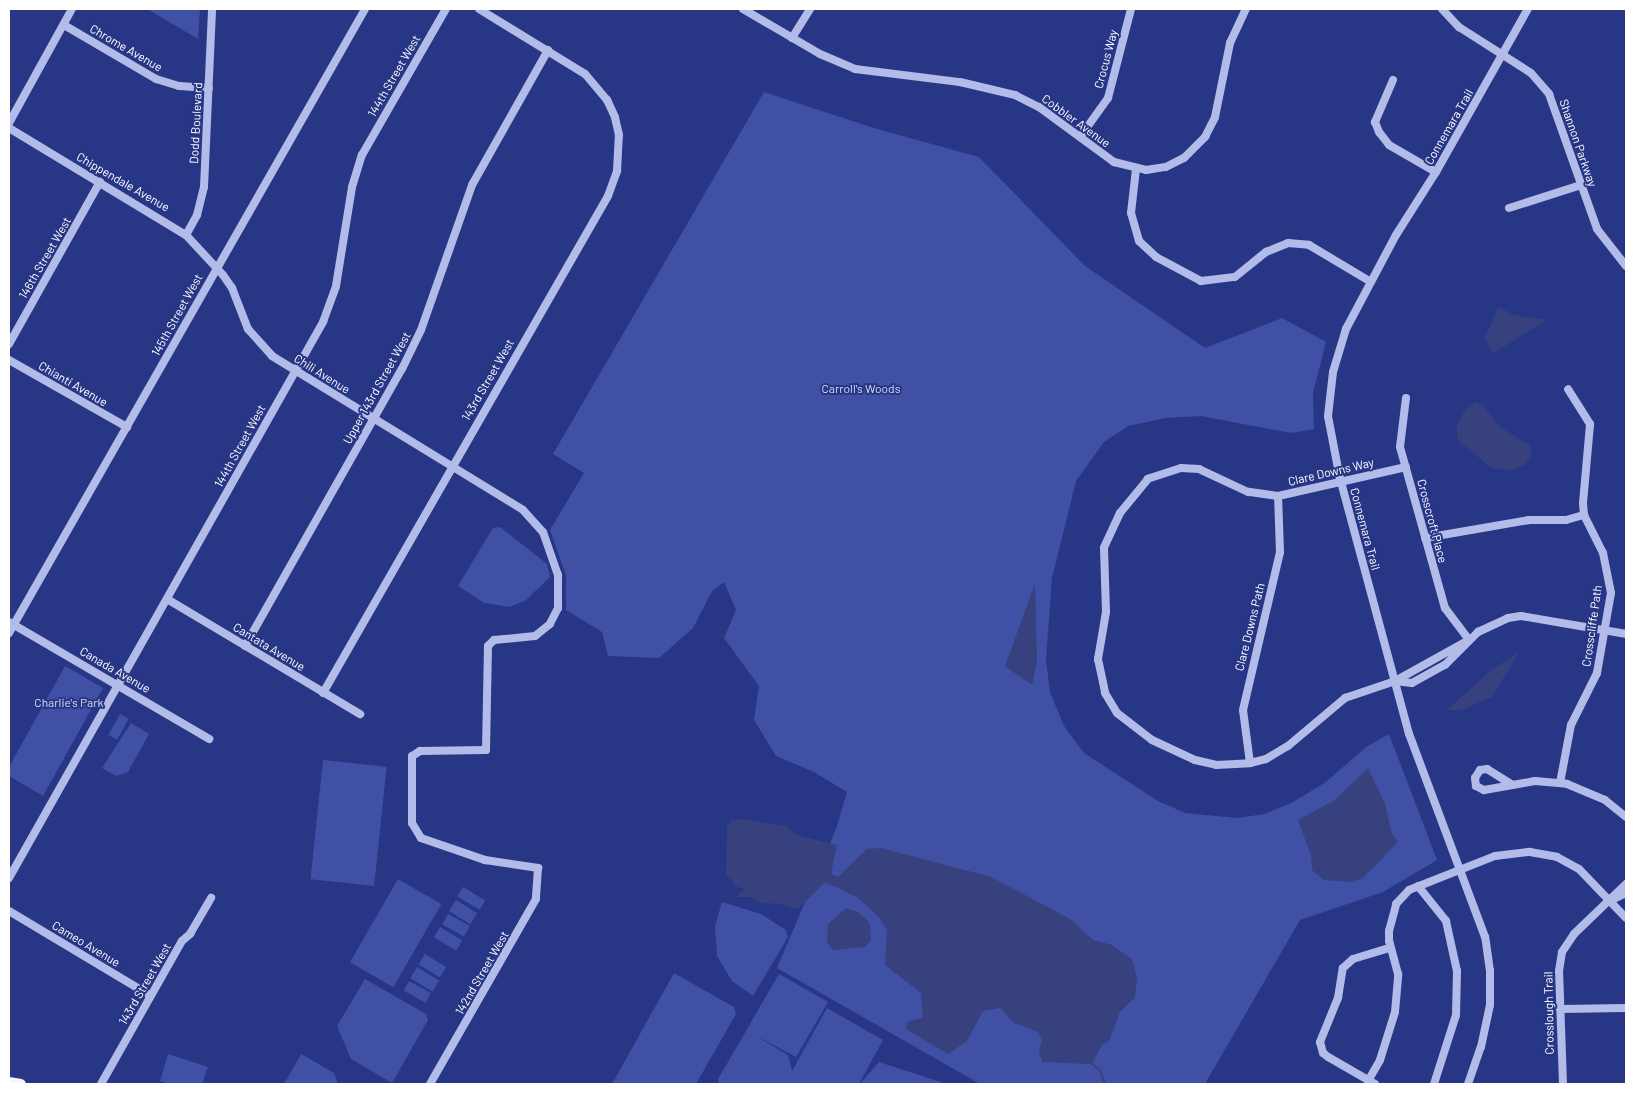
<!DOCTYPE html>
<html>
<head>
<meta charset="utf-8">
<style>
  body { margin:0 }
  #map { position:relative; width:1635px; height:1093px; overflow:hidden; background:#283686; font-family:Barlow,sans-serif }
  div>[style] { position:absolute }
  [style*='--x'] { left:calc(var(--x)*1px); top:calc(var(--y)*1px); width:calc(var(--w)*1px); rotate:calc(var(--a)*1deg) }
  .green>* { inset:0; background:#3f50a5; transform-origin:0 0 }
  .water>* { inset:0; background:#36417d }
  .stream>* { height:2px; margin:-1px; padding:0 1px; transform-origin:1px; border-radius:1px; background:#36417d }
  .minor>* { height:8px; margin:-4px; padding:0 4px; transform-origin:4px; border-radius:4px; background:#b3bce8 }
  .major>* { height:10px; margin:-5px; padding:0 5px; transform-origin:5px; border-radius:5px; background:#f5f6fe }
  span { translate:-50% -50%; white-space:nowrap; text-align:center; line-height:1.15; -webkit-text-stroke:4px #283686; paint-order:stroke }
  .street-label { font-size:12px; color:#fff }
  .park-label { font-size:12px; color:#d7dcf6 }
  .frame { position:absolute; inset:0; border:10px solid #fff; pointer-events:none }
</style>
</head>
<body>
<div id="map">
  <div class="green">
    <i style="clip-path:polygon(147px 9px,200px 9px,198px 39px)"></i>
    <i style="clip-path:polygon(764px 92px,877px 129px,979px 157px,1085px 266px,1205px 348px,1282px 318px,1326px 342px,1313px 393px,1314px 429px,1291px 433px,1201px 416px,1166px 418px,1128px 426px,1104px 442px,1076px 481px,1052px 578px,1046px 660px,1050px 692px,1064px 726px,1084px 753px,1158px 801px,1185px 813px,1237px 818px,1265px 814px,1293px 802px,1326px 782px,1366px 747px,1389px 734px,1437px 860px,1383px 892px,1300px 920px,1205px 1084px,980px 1084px,777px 968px,836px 829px,847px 792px,814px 772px,776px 756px,754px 720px,759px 686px,724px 638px,736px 610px,724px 582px,712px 591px,693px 628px,659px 658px,608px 656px,602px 632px,566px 610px,566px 575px,550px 530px,584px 473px,553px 454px)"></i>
    <i style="clip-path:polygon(500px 527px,547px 564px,550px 577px,526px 600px,510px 607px,484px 603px,458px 586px,493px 528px)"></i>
    <i style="clip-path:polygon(65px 666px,103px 688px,43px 796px,9px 776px,9px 767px)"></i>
    <i style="left:120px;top:714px;width:10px;height:24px;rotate:29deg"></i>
    <i style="clip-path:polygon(131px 723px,149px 734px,128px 772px,116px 776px,102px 768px)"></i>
    <i style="left:323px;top:760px;width:64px;height:120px;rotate:6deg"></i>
    <i style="left:398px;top:879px;width:50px;height:96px;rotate:30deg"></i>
    <i style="left:463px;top:887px;width:26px;height:11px;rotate:31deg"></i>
    <i style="left:456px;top:900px;width:25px;height:13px;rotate:32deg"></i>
    <i style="clip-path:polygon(722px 902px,761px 914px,786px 930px,788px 937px,753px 996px,732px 981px,717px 956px,715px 926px)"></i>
    <i style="left:448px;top:914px;width:25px;height:12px;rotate:29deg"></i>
    <i style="left:440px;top:927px;width:26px;height:12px;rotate:31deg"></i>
    <i style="left:425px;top:954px;width:25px;height:12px;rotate:32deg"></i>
    <i style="left:417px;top:967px;width:26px;height:13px;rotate:31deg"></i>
    <i style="clip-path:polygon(674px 973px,734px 1007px,736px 1014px,696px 1084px,612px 1084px)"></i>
    <i style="clip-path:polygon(779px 974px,828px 1002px,796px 1057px,753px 1034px,788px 1055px,792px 1071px,827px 1008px,883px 1040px,859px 1084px,719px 1084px,718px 1079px)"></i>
    <i style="clip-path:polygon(365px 979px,426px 1014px,428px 1020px,392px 1083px,351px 1059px,337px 1026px)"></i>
    <i style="left:409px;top:981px;width:25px;height:11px;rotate:29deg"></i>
    <i style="clip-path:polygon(168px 1054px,208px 1067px,202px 1084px,171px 1084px,160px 1081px)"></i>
    <i style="clip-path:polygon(301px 1054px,334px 1073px,338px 1084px,284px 1084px)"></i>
    <i style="clip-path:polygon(879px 1062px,947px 1084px,860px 1084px)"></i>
  </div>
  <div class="water">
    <i style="clip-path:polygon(1498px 307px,1514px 315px,1546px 320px,1492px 354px,1485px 338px)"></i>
    <i style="clip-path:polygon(1476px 402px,1483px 405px,1500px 427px,1529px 445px,1532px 454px,1525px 465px,1512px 470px,1492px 468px,1462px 444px,1457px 438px,1457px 425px,1465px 410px)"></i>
    <i style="clip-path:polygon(1035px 584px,1037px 661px,1032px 685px,1005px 666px)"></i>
    <i style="clip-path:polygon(1519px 652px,1492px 697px,1462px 710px,1447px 710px,1490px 671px)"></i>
    <i style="clip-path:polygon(1368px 768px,1385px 804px,1392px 834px,1398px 842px,1363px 878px,1350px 882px,1324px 880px,1312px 870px,1311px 855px,1298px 820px,1335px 800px)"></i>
    <i style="clip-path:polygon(743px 819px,785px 826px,797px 835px,837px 845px,831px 873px,835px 876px,839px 876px,867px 849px,881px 848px,991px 877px,1070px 919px,1093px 940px,1112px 945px,1132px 959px,1137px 978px,1135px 997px,1120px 1012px,1109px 1041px,1102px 1045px,1092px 1064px,1043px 1062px,1039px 1052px,1042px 1039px,1038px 1032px,1014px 1023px,1000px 1008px,983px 1011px,967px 1041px,948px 1054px,906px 1029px,908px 1021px,923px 1018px,921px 993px,885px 965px,887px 930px,880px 918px,857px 897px,825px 882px,798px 909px,780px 904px,760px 903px,751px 897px,735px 897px,745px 889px,737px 887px,726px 875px,727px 826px,732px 820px)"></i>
    <i style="clip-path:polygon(846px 908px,858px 912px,870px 923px,871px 940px,865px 947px,833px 950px,827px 942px,828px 924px)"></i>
  </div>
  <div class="stream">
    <i style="--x:1092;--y:1064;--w:10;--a:37"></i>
    <i style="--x:1100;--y:1070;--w:15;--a:70"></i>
  </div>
  <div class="minor">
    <i style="--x:743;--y:9;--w:89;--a:30.3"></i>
    <i style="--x:820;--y:54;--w:38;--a:23"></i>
    <i style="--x:855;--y:69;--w:106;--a:7.1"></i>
    <i style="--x:960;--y:82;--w:57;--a:13.3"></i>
    <i style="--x:1015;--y:95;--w:27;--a:27"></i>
    <i style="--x:1039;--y:107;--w:93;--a:36.3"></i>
    <i style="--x:1114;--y:162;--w:33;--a:14"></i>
    <i style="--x:1146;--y:170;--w:20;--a:-9"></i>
    <i style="--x:1166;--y:167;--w:20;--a:-27"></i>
    <i style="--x:1184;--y:158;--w:30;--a:-45"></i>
    <i style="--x:1205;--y:137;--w:22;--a:-63"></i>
    <i style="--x:1215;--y:117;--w:76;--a:-78.5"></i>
    <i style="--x:1230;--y:43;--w:38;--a:-65"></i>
    <i style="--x:1442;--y:9;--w:25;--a:47"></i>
    <i style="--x:1459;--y:27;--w:85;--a:32.6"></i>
    <i style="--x:1531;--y:73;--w:28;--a:49"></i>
    <i style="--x:1549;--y:94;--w:143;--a:70.4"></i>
    <i style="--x:1597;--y:229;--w:47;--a:51.9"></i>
    <i style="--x:64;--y:25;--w:107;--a:30.4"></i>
    <i style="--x:156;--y:79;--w:24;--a:17"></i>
    <i style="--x:179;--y:86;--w:30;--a:4"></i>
    <i style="--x:792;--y:38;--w:34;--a:-58"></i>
    <i style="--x:1393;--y:80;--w:46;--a:113.2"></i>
    <i style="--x:1375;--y:122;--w:11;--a:68"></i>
    <i style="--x:1379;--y:132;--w:16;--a:52"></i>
    <i style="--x:1389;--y:145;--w:54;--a:29.9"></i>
    <i style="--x:9;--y:123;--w:130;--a:-61.1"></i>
    <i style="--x:9;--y:128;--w:207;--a:31.2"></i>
    <i style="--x:186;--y:235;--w:54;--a:47.2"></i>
    <i style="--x:223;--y:275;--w:16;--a:55"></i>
    <i style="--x:232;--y:288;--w:44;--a:68.7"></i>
    <i style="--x:248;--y:329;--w:36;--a:48"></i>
    <i style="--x:272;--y:356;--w:294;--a:31.5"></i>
    <i style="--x:523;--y:510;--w:30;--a:48"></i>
    <i style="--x:543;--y:532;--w:46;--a:70.8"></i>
    <i style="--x:558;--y:575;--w:33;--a:90"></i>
    <i style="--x:558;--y:608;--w:18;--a:117"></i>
    <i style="--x:550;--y:624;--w:19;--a:141"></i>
    <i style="--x:535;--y:636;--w:41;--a:174.4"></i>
    <i style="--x:494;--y:640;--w:8;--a:135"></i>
    <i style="--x:488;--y:646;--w:104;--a:91.1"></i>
    <i style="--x:486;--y:750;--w:66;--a:179.1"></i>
    <i style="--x:420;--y:751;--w:9;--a:148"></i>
    <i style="--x:412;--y:756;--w:67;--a:90"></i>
    <i style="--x:412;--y:823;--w:17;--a:59"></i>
    <i style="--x:421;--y:838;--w:68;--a:19"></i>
    <i style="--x:485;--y:860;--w:54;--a:8.6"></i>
    <i style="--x:538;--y:868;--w:31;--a:94"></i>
    <i style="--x:536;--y:899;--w:213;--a:119.8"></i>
    <i style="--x:1080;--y:137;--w:48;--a:-54.3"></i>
    <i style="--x:1108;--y:98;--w:92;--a:-75.5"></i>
    <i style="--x:1136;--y:169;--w:44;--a:96.5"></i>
    <i style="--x:1131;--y:213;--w:29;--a:74"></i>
    <i style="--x:1139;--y:241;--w:23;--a:43"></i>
    <i style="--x:1156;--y:257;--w:51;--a:28.1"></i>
    <i style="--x:1201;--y:281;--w:34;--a:-7"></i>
    <i style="--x:1235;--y:277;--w:40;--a:-39"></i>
    <i style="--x:1266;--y:252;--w:24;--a:-22"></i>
    <i style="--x:1288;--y:243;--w:21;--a:5"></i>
    <i style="--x:1309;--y:245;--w:72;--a:30.8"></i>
    <i style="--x:1509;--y:208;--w:76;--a:-17.7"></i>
    <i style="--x:186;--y:235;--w:23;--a:-61"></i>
    <i style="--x:197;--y:215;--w:29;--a:-76"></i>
    <i style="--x:204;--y:187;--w:178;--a:-87.4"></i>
    <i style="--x:9;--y:344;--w:186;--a:-60.7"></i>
    <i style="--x:9;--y:360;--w:136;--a:29.6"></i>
    <i style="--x:1406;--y:398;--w:49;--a:97"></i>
    <i style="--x:1400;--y:447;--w:167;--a:74.4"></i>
    <i style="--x:1445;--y:608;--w:40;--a:53"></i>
    <i style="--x:1406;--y:467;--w:131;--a:167.2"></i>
    <i style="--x:1278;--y:496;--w:30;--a:-172"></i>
    <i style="--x:1248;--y:492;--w:54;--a:-154.9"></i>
    <i style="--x:1199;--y:469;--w:18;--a:-177"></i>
    <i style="--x:1181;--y:468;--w:35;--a:162"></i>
    <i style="--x:1148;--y:479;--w:44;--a:129.5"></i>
    <i style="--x:1120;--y:513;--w:38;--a:115"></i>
    <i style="--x:1104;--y:548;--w:64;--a:88.2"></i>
    <i style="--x:1106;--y:612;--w:48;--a:99.7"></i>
    <i style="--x:1098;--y:659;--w:35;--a:78"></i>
    <i style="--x:1105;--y:693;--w:23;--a:59"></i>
    <i style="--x:1117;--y:713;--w:44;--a:37.6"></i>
    <i style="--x:1152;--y:740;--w:47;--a:24.9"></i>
    <i style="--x:1195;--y:760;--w:22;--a:13"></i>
    <i style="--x:1216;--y:765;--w:34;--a:-3"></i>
    <i style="--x:1250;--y:763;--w:16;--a:-14"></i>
    <i style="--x:1266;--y:759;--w:26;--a:-31"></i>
    <i style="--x:1288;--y:746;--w:75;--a:-40.1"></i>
    <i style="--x:1345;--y:698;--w:53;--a:-18.8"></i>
    <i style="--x:1395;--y:681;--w:85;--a:-29"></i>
    <i style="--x:1425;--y:538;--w:106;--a:-9.8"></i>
    <i style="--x:1529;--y:520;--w:37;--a:0"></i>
    <i style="--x:1566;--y:520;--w:19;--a:-16"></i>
    <i style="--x:167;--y:599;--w:225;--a:30.8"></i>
    <i style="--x:9;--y:622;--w:232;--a:30.3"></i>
    <i style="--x:9;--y:633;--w:718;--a:-60.29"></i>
    <i style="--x:245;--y:646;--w:318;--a:-60.5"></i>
    <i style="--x:402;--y:369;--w:43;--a:-64"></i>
    <i style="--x:421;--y:330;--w:154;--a:-70.6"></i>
    <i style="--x:472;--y:185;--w:155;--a:-60.6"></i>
    <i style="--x:1395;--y:681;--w:17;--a:7"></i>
    <i style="--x:1412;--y:683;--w:38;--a:-29"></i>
    <i style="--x:1445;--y:665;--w:47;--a:-45"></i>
    <i style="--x:1478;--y:632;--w:33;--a:-25"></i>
    <i style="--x:1508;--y:618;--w:13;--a:-9"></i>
    <i style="--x:1521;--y:616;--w:107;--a:9.7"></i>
    <i style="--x:323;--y:693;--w:573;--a:-60.17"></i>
    <i style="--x:608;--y:196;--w:27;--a:-70"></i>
    <i style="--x:617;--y:171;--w:36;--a:-87"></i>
    <i style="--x:619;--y:135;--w:18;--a:-103"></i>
    <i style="--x:615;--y:117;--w:19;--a:-115"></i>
    <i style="--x:607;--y:100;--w:34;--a:-130"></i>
    <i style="--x:585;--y:74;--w:124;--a:-148.5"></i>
    <i style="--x:1250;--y:763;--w:53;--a:-97.5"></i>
    <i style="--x:1243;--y:710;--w:162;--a:-76.8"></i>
    <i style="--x:1280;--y:552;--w:56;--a:-92"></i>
    <i style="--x:1560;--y:783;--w:59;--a:-79.3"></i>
    <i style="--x:1571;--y:725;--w:58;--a:-63.4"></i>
    <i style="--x:1597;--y:673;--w:81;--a:-80.1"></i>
    <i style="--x:1611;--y:593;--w:41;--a:-101.3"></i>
    <i style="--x:1603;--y:553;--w:42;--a:-116.6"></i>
    <i style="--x:1584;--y:515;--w:12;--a:-95"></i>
    <i style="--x:1583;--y:503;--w:79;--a:-84.9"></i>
    <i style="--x:1590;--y:424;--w:41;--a:-122.2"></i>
    <i style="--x:1511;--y:784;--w:28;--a:-148"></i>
    <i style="--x:1487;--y:769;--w:7;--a:172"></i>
    <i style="--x:1480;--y:770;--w:9;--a:122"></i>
    <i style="--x:1475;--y:778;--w:8;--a:83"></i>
    <i style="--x:1476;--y:786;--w:9;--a:27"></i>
    <i style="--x:1484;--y:790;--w:52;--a:-10"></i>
    <i style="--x:1535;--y:781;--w:32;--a:5"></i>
    <i style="--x:1567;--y:784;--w:41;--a:22.8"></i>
    <i style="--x:1605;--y:800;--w:27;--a:39"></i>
    <i style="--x:9;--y:878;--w:639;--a:-60.54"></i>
    <i style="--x:323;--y:322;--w:38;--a:-70"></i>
    <i style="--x:336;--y:286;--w:100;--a:-80.8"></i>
    <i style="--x:352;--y:187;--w:34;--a:-73"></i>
    <i style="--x:362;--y:155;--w:168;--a:-60.1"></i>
    <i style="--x:1418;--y:886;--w:45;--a:51.3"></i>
    <i style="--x:1446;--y:921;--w:51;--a:77.6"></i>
    <i style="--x:1457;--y:971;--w:44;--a:91.3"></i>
    <i style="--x:1456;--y:1015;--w:72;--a:107.7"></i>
    <i style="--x:1612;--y:900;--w:16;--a:-27"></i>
    <i style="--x:9;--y:911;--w:165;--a:30.9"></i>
    <i style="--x:1560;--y:1009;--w:66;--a:-0.9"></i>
    <i style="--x:1368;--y:1081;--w:24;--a:-60"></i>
    <i style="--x:1380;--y:1060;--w:50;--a:-72.6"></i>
    <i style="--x:1395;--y:1012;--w:38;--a:-85"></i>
    <i style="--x:1398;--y:974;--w:34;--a:-105"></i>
    <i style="--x:1389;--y:941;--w:10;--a:-90"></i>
    <i style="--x:1389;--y:931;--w:28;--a:-75"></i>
    <i style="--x:1396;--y:904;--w:19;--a:-47"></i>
    <i style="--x:1409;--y:890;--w:92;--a:-21.6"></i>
    <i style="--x:1495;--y:856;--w:35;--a:-7"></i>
    <i style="--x:1530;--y:852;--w:27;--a:10"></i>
    <i style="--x:1557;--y:857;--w:25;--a:29"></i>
    <i style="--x:1579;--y:869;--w:68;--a:46.2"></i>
    <i style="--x:101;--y:1084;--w:164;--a:-60.5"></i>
    <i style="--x:182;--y:941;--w:11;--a:-41"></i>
    <i style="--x:190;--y:934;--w:42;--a:-59.7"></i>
    <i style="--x:1375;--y:1084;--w:54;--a:-150.1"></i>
    <i style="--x:1328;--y:1057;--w:6;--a:-141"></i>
    <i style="--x:1323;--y:1053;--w:11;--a:-105"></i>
    <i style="--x:1320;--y:1042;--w:48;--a:-67.8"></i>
    <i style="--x:1338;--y:998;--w:30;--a:-81"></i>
    <i style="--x:1343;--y:968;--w:13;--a:-42"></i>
    <i style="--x:1353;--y:959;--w:39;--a:-17"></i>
    <i style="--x:1468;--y:1084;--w:39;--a:-71"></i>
    <i style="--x:1481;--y:1047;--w:43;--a:-77.9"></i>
    <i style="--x:1490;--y:1005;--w:34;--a:-90"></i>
    <i style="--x:1490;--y:971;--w:34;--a:-98"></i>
    <i style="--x:1485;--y:937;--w:217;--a:-110.5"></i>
    <i style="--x:1409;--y:734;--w:264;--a:-105.1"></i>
    <i style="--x:1340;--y:479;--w:64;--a:-100.8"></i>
    <i style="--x:1328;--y:416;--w:44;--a:-83.5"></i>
    <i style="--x:1333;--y:372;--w:45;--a:-73.2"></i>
    <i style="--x:1346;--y:329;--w:106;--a:-62"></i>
    <i style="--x:1396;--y:235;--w:75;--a:-57.6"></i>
    <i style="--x:1436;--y:172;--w:187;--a:-60.6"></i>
    <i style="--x:1563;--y:1084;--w:113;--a:-92"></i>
    <i style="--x:1559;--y:971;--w:19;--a:-81"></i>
    <i style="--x:1562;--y:952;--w:22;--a:-56"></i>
    <i style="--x:1574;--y:934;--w:72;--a:-43.9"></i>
  </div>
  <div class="major">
    <i style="--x:9;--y:1082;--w:12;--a:9"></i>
  </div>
  <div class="street-label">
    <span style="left:126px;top:48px;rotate:30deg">Chrome Avenue</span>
    <span style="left:1106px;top:59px;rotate:-75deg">Crocus Way</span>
    <span style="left:394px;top:76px;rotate:-60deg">144th Street West</span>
    <span style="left:1076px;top:121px;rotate:36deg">Cobbler Avenue</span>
    <span style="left:196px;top:123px;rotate:-87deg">Dodd Boulevard</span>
    <span style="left:1449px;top:127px;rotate:-60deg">Connemara Trail</span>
    <span style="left:1578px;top:143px;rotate:71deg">Shannon Parkway</span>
    <span style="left:123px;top:182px;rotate:30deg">Chippendale Avenue</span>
    <span style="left:45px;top:258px;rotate:-60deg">146th Street West</span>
    <span style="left:177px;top:315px;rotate:-61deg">145th Street West</span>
    <span style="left:322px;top:374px;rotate:32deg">Chili Avenue</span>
    <span style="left:488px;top:380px;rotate:-60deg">143rd Street West</span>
    <span style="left:73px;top:384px;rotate:30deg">Chianti Avenue</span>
    <span style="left:377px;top:388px;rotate:-61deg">Upper 143rd Street West</span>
    <span style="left:240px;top:446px;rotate:-61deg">144th Street West</span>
    <span style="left:1331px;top:472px;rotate:-13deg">Clare Downs Way</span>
    <span style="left:1432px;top:521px;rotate:75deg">Crosscroft Place</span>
    <span style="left:1365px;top:529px;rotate:75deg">Connemara Trail</span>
    <span style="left:1592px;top:626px;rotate:-82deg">Crosscliffe Path</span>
    <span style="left:1250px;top:627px;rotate:-76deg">Clare Downs Path</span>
    <span style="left:269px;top:647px;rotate:31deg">Cantata Avenue</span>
    <span style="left:115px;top:670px;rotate:30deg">Canada Avenue</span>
    <span style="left:86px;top:944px;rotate:31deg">Cameo Avenue</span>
    <span style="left:482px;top:973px;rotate:-60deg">142nd Street West</span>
    <span style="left:145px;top:984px;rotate:-60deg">143rd Street West</span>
    <span style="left:1549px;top:1013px;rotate:-91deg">Crosslough Trail</span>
  </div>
  <div class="park-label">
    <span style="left:861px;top:389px">Carroll's Woods</span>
    <span style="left:69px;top:703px">Charlie's Park</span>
  </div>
  <div class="frame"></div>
</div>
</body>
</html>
